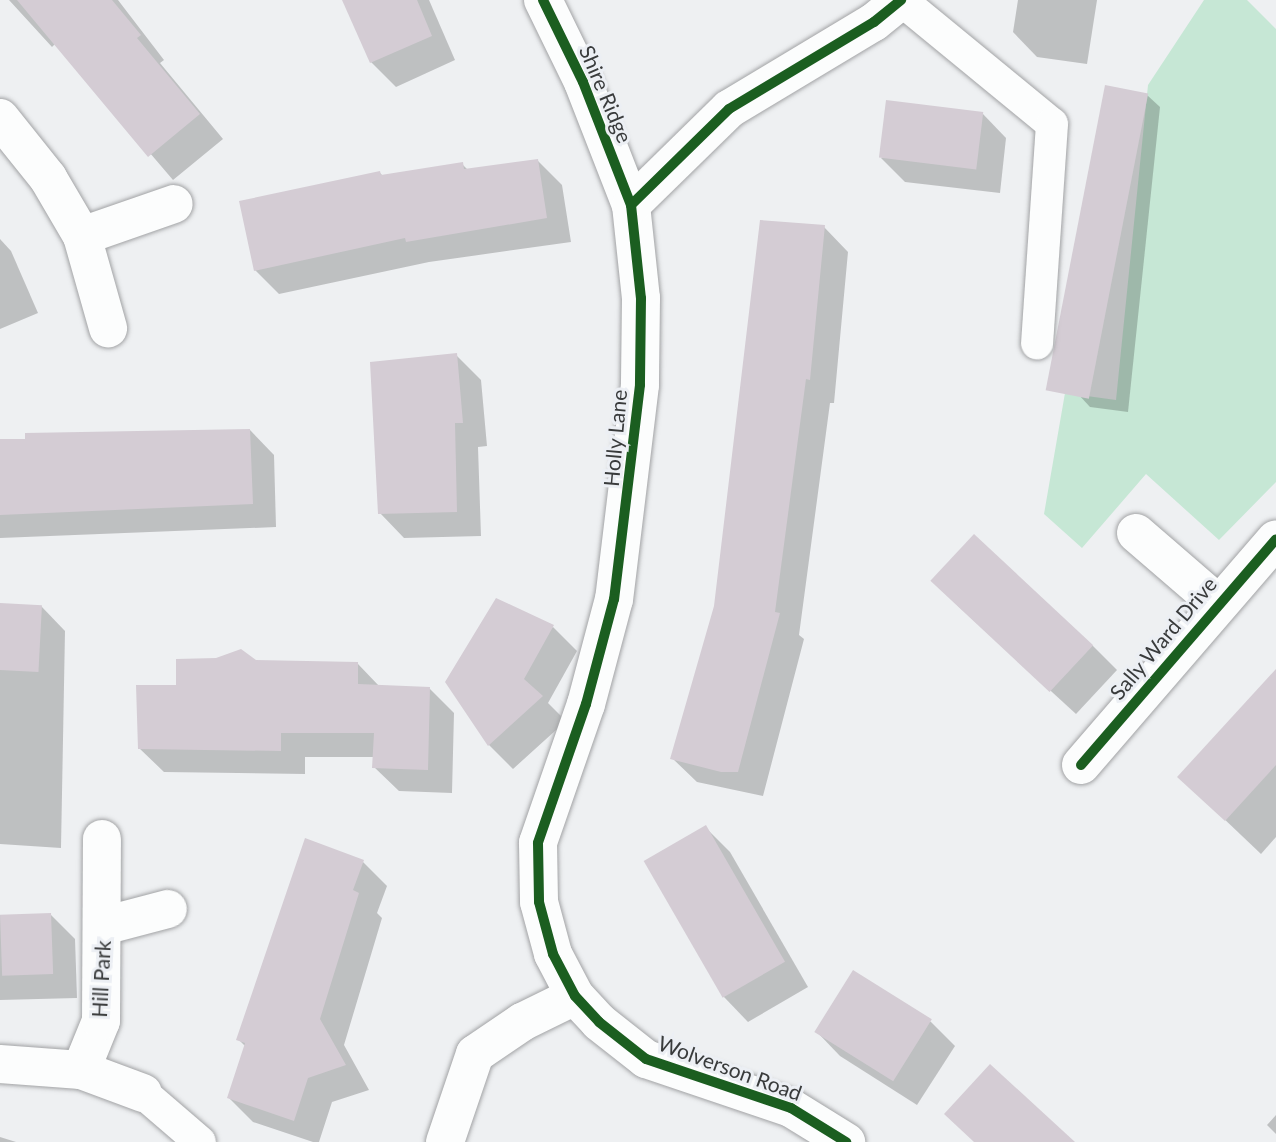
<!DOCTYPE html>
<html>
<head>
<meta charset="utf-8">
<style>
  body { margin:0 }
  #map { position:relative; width:1276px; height:1142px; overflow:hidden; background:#eef0f2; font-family:Lato,sans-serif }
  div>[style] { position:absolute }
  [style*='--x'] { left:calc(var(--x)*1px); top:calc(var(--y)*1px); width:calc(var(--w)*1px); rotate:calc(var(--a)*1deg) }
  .green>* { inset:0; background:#c6e7d5 }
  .shadow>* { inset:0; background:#0003 }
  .building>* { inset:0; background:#d4ccd4; transform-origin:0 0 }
  .roads { filter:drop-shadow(0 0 2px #a2a3a5) drop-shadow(0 0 2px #a2a3a5) }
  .lane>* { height:32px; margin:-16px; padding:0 16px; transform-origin:16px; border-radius:16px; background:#fcfdfd }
  .street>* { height:38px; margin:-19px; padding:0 19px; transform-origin:19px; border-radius:19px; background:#fcfdfd }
  .cycleway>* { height:10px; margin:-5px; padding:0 5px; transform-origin:5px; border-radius:5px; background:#1b5e20 }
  span { translate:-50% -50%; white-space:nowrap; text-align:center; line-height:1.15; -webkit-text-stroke:6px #eceff4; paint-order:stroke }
  .street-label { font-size:21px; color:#393b3c }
</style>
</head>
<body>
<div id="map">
  <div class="green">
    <i style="clip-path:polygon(1204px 0,1247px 0,1276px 29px,1276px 482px,1219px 540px,1146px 474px,1082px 548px,1044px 514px,1065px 393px,1116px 400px,1148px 85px)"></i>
  </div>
  <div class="shadow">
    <i style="clip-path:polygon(9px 0,118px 0,164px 60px,160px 63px,223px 139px,173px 180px,56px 43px,52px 47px)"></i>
    <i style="clip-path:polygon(344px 0,429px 0,455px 60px,396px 87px,371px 62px)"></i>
    <i style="clip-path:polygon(1018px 0,1097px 0,1087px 64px,1037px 57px,1013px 32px)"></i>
    <i style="clip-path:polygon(1147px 95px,1160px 107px,1128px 412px,1090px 407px,1078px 394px)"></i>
    <i style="clip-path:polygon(982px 113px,1006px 138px,1000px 193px,905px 182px,881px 158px)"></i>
    <i style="clip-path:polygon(538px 161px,562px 185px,571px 242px,429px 262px,279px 294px,255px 270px,380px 173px,384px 177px,462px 164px,468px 170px)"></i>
    <i style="clip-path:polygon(824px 227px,848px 252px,834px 403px,830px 403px,799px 635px,804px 639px,763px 796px,697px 782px,672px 758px)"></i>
    <i style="clip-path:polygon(0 239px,11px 251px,38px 313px,0 329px)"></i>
    <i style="clip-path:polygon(456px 355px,481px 380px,487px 446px,478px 447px,481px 536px,404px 538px,380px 513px)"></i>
    <i style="clip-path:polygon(250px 430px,274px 455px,276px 527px,0 538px,0 441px)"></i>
    <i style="clip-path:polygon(0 605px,41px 606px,65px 631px,61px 848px,0 844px)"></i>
    <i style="clip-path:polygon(957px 605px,1093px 646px,1117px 670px,1076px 714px)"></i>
    <i style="clip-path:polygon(553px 627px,577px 651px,548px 703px,566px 721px,513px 769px,489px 745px,447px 682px)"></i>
    <i style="clip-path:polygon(256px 662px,358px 664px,380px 687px,430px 689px,454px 713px,452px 793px,399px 791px,374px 767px,375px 757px,305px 757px,305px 774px,164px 772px,139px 748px,178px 686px)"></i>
    <i style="clip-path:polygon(1276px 672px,1276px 837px,1261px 854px,1180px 777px)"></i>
    <i style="clip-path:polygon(706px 828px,730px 852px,808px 987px,748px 1022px,724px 997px)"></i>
    <i style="clip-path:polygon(363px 862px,387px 886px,377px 913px,382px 918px,344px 1045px,369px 1090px,332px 1102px,319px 1142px,313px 1142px,253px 1122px,229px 1098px,246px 1047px,238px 1039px)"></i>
    <i style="clip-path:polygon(0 915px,51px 915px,75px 939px,77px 998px,0 1000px)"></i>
    <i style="clip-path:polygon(854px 973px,931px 1022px,955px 1046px,917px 1105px,840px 1056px,816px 1031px)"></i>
    <i style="clip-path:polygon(1276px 1115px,1276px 1134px,1267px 1125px)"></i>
    <i style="clip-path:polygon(0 1137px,16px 1142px,0 1142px)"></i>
  </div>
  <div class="building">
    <i style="clip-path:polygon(17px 0,112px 0,141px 35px,137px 38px,200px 114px,148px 157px)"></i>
    <i style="clip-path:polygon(342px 0,417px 0,432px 36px,370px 63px)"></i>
    <i style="left:1105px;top:85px;width:44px;height:311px;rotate:11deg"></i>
    <i style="left:886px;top:100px;width:98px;height:58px;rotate:7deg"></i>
    <i style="clip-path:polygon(538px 159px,547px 218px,406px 242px,405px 238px,254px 271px,239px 201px,380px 171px,381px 175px,463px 162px,464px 169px)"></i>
    <i style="clip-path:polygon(760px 220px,825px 225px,810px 380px,806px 379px,775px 612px,780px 613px,738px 772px,721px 772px,670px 759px,714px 606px)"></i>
    <i style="clip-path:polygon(457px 353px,463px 423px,455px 423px,457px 512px,378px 514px,370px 362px)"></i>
    <i style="clip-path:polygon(250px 429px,253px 504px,0 515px,0 439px,25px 439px,25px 433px)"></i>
    <i style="left:974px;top:534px;width:163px;height:64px;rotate:43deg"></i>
    <i style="clip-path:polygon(496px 598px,554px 625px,524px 679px,543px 696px,488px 746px,445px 682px)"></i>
    <i style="left:0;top:603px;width:42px;height:67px;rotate:3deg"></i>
    <i style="clip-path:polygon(241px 649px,256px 660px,358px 662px,358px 684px,430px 687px,428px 770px,372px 768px,374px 733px,281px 733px,281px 751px,138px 749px,136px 685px,176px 685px,176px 659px,216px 658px)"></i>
    <i style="clip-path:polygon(1276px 669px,1276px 765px,1225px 821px,1177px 777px)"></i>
    <i style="left:706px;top:825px;width:158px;height:72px;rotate:60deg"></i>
    <i style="clip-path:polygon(305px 838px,364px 860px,353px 890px,359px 893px,320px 1019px,346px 1065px,308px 1078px,294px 1121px,227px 1098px,245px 1043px,236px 1040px)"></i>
    <i style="left:51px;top:913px;width:61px;height:51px;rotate:88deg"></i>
    <i style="left:853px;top:970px;width:93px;height:73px;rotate:32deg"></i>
    <i style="clip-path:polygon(990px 1064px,1075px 1142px,974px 1142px,944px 1114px)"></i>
  </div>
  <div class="roads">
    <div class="lane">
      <i style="--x:901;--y:0;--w:195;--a:39.4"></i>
      <i style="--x:1052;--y:124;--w:220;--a:93.9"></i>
      <i style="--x:143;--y:1093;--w:75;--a:40.7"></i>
    </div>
    <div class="street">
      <i style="--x:543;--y:0;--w:91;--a:64"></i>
      <i style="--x:583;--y:82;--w:132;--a:68.7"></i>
      <i style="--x:631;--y:205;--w:94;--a:83.9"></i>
      <i style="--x:641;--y:298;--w:87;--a:90.7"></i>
      <i style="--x:640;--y:385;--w:216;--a:96.9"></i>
      <i style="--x:614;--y:599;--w:109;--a:104.9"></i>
      <i style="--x:586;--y:704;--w:147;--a:109.1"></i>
      <i style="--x:538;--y:843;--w:59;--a:89"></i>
      <i style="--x:539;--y:902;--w:54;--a:74.9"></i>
      <i style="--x:553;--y:954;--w:47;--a:62.4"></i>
      <i style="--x:575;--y:996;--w:35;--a:47"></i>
      <i style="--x:599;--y:1022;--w:60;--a:38.2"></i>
      <i style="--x:646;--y:1059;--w:153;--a:18.7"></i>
      <i style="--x:791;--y:1108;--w:65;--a:31.7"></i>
      <i style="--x:0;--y:118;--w:77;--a:51.3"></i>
      <i style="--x:48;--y:178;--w:67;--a:59.6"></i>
      <i style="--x:82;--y:236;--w:96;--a:74.2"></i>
      <i style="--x:631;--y:205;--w:137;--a:-44.4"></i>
      <i style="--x:729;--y:109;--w:169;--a:-31"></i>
      <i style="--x:874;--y:22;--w:35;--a:-39"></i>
      <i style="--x:82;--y:236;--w:97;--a:-19.2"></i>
      <i style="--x:1136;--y:533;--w:107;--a:40.8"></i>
      <i style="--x:1081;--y:765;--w:298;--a:-49.2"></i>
      <i style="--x:103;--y:926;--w:67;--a:-14.7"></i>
      <i style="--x:0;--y:1064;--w:81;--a:4.2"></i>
      <i style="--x:81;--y:1070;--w:66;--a:20.4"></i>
      <i style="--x:81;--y:1070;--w:53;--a:-67.8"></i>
      <i style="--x:101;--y:1021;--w:182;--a:-89.7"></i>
      <i style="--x:445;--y:1142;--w:93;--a:-71.2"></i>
      <i style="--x:475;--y:1054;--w:57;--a:-34.2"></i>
      <i style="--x:522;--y:1022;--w:59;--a:-26.1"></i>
    </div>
  </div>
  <div class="cycleway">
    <i style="--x:543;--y:0;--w:91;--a:64"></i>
    <i style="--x:583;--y:82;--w:132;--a:68.7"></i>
    <i style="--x:631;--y:205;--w:94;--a:83.9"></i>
    <i style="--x:641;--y:298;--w:87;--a:90.7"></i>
    <i style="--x:640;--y:385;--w:216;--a:96.9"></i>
    <i style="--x:614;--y:599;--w:109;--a:104.9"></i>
    <i style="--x:586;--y:704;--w:147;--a:109.1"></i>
    <i style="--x:538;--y:843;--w:59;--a:89"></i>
    <i style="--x:539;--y:902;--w:54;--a:74.9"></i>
    <i style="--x:553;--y:954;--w:47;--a:62.4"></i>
    <i style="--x:575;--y:996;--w:35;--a:47"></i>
    <i style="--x:599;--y:1022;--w:60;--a:38.2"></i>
    <i style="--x:646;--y:1059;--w:153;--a:18.7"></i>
    <i style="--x:791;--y:1108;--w:65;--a:31.7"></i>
    <i style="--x:631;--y:205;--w:137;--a:-44.4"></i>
    <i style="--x:729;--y:109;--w:169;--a:-31"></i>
    <i style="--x:874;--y:22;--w:35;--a:-39"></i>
    <i style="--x:1081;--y:765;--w:298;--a:-49.2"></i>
  </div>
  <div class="street-label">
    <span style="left:606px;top:94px;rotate:67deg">Shire Ridge</span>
    <span style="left:615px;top:438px;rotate:-85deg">Holly Lane</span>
    <span style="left:1163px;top:638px;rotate:-50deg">Sally Ward Drive</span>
    <span style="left:101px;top:979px;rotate:-87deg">Hill Park</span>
    <span style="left:730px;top:1068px;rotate:20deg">Wolverson Road</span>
  </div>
</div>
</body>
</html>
